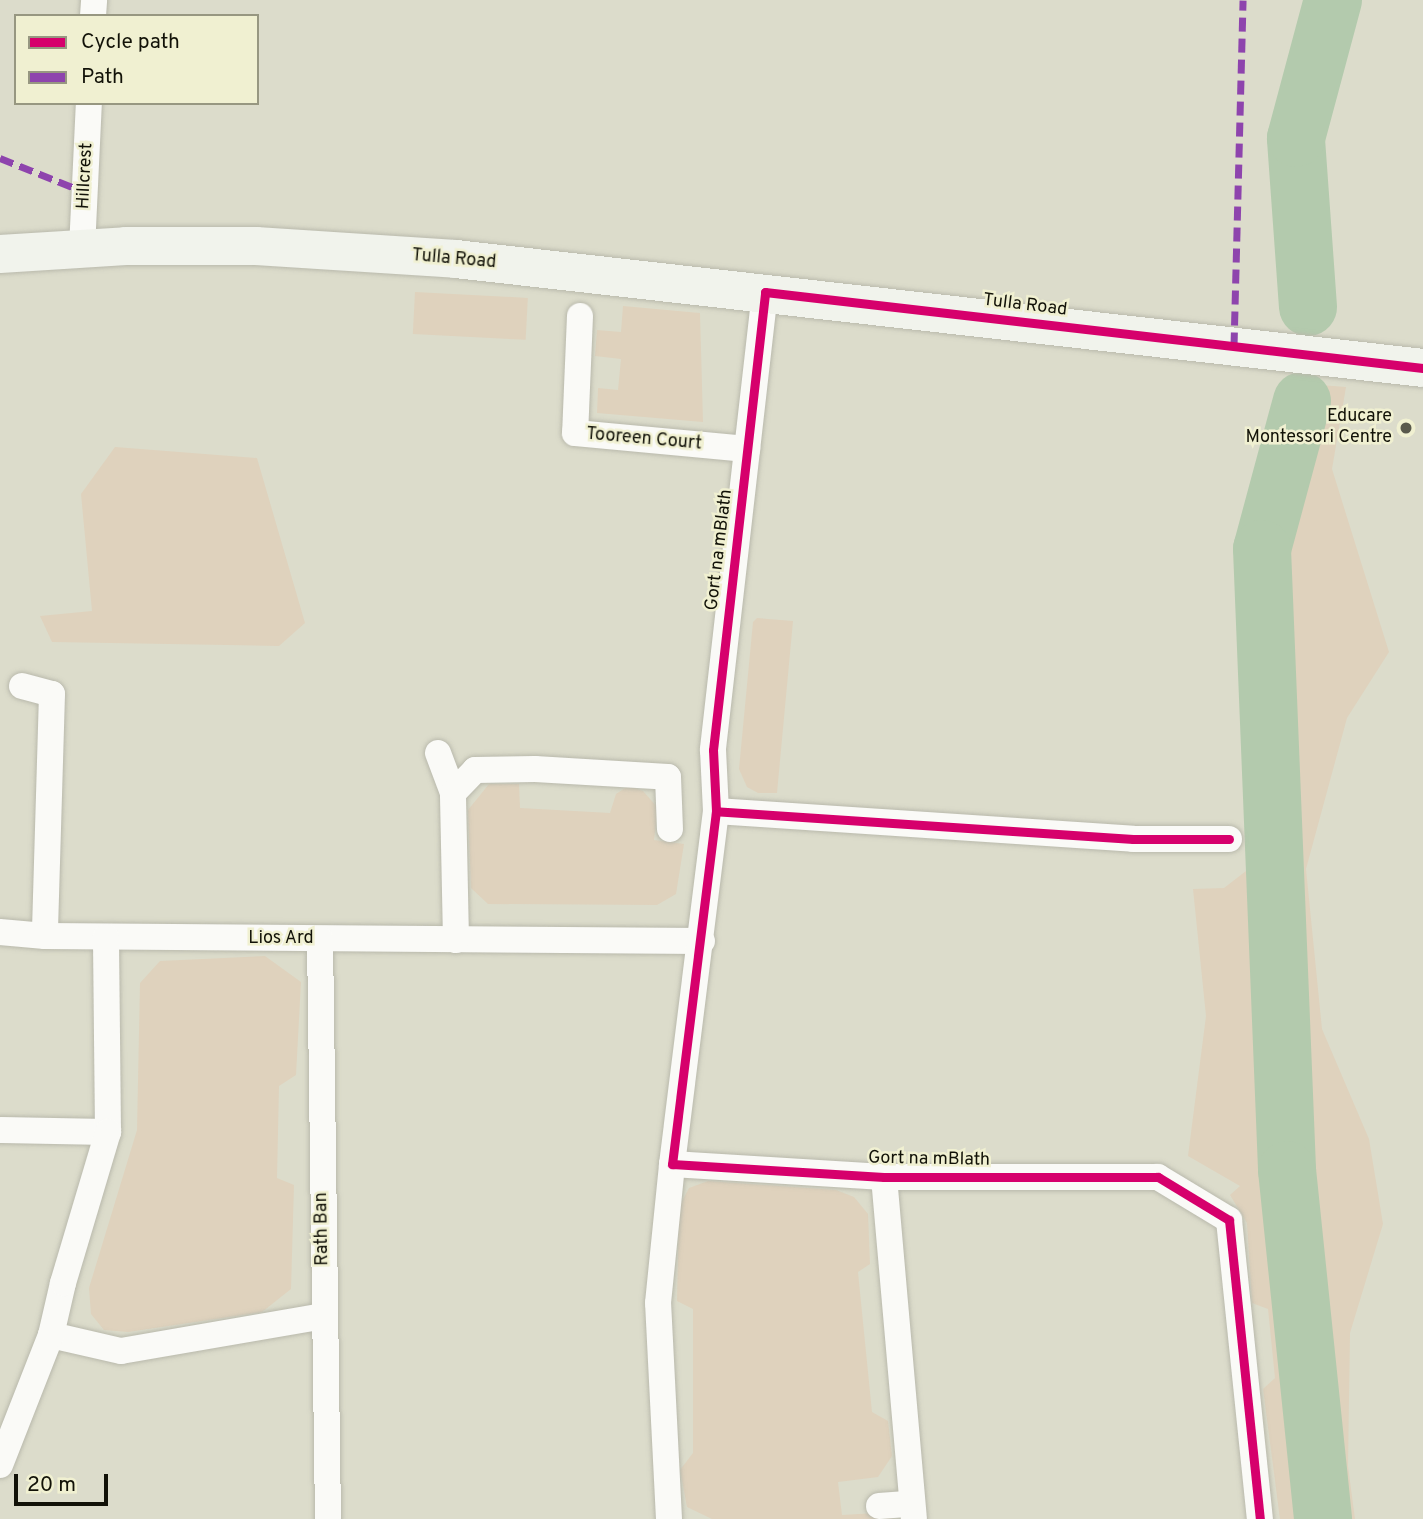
<!DOCTYPE html>
<html>
<head>
<meta charset="utf-8">
<style>
  body { margin:0 }
  #map { position:relative; width:1423px; height:1519px; overflow:hidden; background:#dcdccb; font-family:Overpass,sans-serif }
  div>[style] { position:absolute }
  [style*='--x'] { left:calc(var(--x)*1px); top:calc(var(--y)*1px); width:calc(var(--w)*1px); rotate:calc(var(--a)*1deg) }
  .green>* { inset:0; background:#dfd2bd; transform-origin:0 0 }
  .river>* { height:58px; margin:-29px; padding:0 29px; transform-origin:29px; border-radius:29px; background:#b3caad }
  .roads { filter:drop-shadow(0 0 2px #b9b9ac) drop-shadow(0 0 2px #b9b9ac) }
  .street>* { height:26px; margin:-13px; padding:0 13px; transform-origin:13px; border-radius:13px; background:#fafaf7 }
  .secondary>* { height:38px; margin:-19px; padding:0 19px; transform-origin:19px; border-radius:19px; background:#f1f3ec }
  .quiet>* { height:7px; margin-top:-3.5px; transform-origin:0; background:repeating-linear-gradient(90deg,#8e44ad 0 14px,transparent 0 21px) }
  .cycleway>* { height:9px; margin:-4.5px; padding:0 4.5px; transform-origin:4.5px; border-radius:4.5px; background:#d6006c }
  .dots>* { width:19px; height:19px; translate:-50% -50%; box-sizing:border-box; border:4px solid #f0f0d1; border-radius:50% }
  span { translate:-50% -50%; white-space:nowrap; text-align:center; line-height:1.15; -webkit-text-stroke:5px #f0f0d1; paint-order:stroke }
  .street-label { font-size:18px; color:#121208 }
  .poi-label { font-size:18px; color:#121208 }
  .right { translate:-100% -50%; text-align:right }
  .legend { position:absolute; left:14px; top:14px; width:245px; height:91px; box-sizing:border-box; background:#f0f0d1; border:2px solid #979781; margin:0; padding:9px 12px; list-style:none; font-size:21px; color:#121208 }
  .legend li { display:flex; align-items:center; gap:14px; height:35px }
  .legend b { width:35px; border:2px solid #979781 }
  .scale { position:absolute; left:14px; top:1474px; width:94px; height:32px; box-sizing:border-box; border:4px solid #121208; border-top:0; padding-left:9px; font-size:21px; line-height:24px; white-space:nowrap; color:#121208; -webkit-text-stroke:5px #f0f0d1; paint-order:stroke }
</style>
</head>
<body>
<div id="map">
  <div class="green">
    <i style="left:415px;top:292px;width:113px;height:42px;rotate:3deg"></i>
    <i style="clip-path:polygon(623px 306px,700px 313px,703px 422px,597px 413px,598px 388px,618px 390px,621px 359px,595px 356px,597px 330px,621px 332px)"></i>
    <i style="clip-path:polygon(1320px 385px,1346px 387px,1332px 469px,1389px 652px,1347px 718px,1306px 869px,1322px 1029px,1369px 1139px,1383px 1224px,1350px 1333px,1348px 1466px,1355px 1519px,1313px 1519px,1275px 990px,1304px 1519px,1280px 1519px,1263px 1389px,1275px 1378px,1268px 1309px,1252px 1303px,1247px 1223px,1230px 1195px,1240px 1186px,1188px 1156px,1206px 1016px,1193px 889px,1224px 888px,1246px 871px,1253px 836px,1247px 810px,1262px 803px,1244px 547px,1283px 388px)"></i>
    <i style="clip-path:polygon(115px 447px,257px 458px,305px 623px,279px 646px,52px 642px,40px 616px,92px 611px,81px 494px)"></i>
    <i style="clip-path:polygon(757px 618px,793px 621px,777px 793px,758px 793px,747px 787px,739px 769px,753px 622px)"></i>
    <i style="clip-path:polygon(489px 784px,519px 784px,520px 808px,610px 813px,616px 794px,628px 786px,643px 791px,658px 808px,654px 840px,684px 844px,676px 894px,657px 905px,488px 904px,471px 888px,468px 810px)"></i>
    <i style="clip-path:polygon(265px 956px,301px 982px,296px 1075px,279px 1086px,277px 1178px,294px 1185px,291px 1289px,262px 1312px,128px 1332px,104px 1330px,91px 1314px,89px 1288px,137px 1130px,140px 983px,160px 961px)"></i>
    <i style="clip-path:polygon(708px 1181px,836px 1190px,854px 1197px,868px 1214px,870px 1264px,858px 1272px,872px 1412px,888px 1421px,892px 1456px,878px 1477px,838px 1482px,842px 1515px,876px 1513px,894px 1519px,712px 1519px,687px 1507px,680px 1470px,693px 1453px,693px 1309px,677px 1301px,679px 1207px,689px 1188px)"></i>
  </div>
  <div class="river">
    <i style="--x:1308;--y:307;--w:169;--a:-94.1"></i>
    <i style="--x:1296;--y:138;--w:143;--a:-75"></i>
    <i style="--x:1302;--y:401;--w:153;--a:105.1"></i>
    <i style="--x:1262;--y:549;--w:622;--a:87.69"></i>
    <i style="--x:1287;--y:1170;--w:351;--a:84.1"></i>
  </div>
  <div class="roads">
    <div class="street">
      <i style="--x:93;--y:16;--w:16;--a:-86"></i>
      <i style="--x:82;--y:249;--w:146;--a:-87.3"></i>
      <i style="--x:765;--y:292;--w:461;--a:96.5"></i>
      <i style="--x:713;--y:750;--w:61;--a:87.2"></i>
      <i style="--x:716;--y:811;--w:418;--a:3.8"></i>
      <i style="--x:1133;--y:839;--w:96;--a:0"></i>
      <i style="--x:580;--y:316;--w:117;--a:92.4"></i>
      <i style="--x:575;--y:433;--w:173;--a:5.3"></i>
      <i style="--x:22;--y:686;--w:31;--a:15"></i>
      <i style="--x:52;--y:694;--w:242;--a:91.7"></i>
      <i style="--x:45;--y:936;--w:657;--a:0.44"></i>
      <i style="--x:438;--y:753;--w:43;--a:69.4"></i>
      <i style="--x:716;--y:811;--w:356;--a:97.1"></i>
      <i style="--x:672;--y:1164;--w:212;--a:3.5"></i>
      <i style="--x:884;--y:1177;--w:274;--a:0"></i>
      <i style="--x:1158;--y:1177;--w:83;--a:31.2"></i>
      <i style="--x:1229;--y:1220;--w:301;--a:84.1"></i>
      <i style="--x:0;--y:932;--w:45;--a:5.1"></i>
      <i style="--x:320;--y:939;--w:580;--a:89.21"></i>
      <i style="--x:456;--y:940;--w:147;--a:-91.2"></i>
      <i style="--x:453;--y:793;--w:32;--a:-46"></i>
      <i style="--x:475;--y:770;--w:60;--a:-1"></i>
      <i style="--x:535;--y:769;--w:133;--a:3.4"></i>
      <i style="--x:668;--y:777;--w:52;--a:87.8"></i>
      <i style="--x:0;--y:1130;--w:108;--a:1.1"></i>
      <i style="--x:108;--y:1132;--w:195;--a:-90.6"></i>
      <i style="--x:884;--y:1177;--w:343;--a:85"></i>
      <i style="--x:51;--y:1335;--w:72;--a:12.9"></i>
      <i style="--x:121;--y:1351;--w:205;--a:-9.8"></i>
      <i style="--x:0;--y:1465;--w:140;--a:-68.6"></i>
      <i style="--x:51;--y:1335;--w:53;--a:-77"></i>
      <i style="--x:63;--y:1283;--w:158;--a:-73.4"></i>
      <i style="--x:879;--y:1506;--w:31;--a:-4"></i>
      <i style="--x:669;--y:1519;--w:216;--a:-92.9"></i>
      <i style="--x:658;--y:1303;--w:140;--a:-84.2"></i>
    </div>
    <div class="secondary">
      <i style="--x:0;--y:254;--w:126;--a:-3.6"></i>
      <i style="--x:126;--y:246;--w:130;--a:0"></i>
      <i style="--x:256;--y:246;--w:200;--a:3.7"></i>
      <i style="--x:456;--y:259;--w:973;--a:6.43"></i>
    </div>
  </div>
  <div class="quiet">
    <i style="--x:0;--y:158;--w:92;--a:21.8"></i>
    <i style="--x:1234;--y:346;--w:346;--a:-88.5"></i>
  </div>
  <div class="cycleway">
    <i style="--x:716;--y:811;--w:356;--a:97.1"></i>
    <i style="--x:672;--y:1164;--w:212;--a:3.5"></i>
    <i style="--x:884;--y:1177;--w:274;--a:0"></i>
    <i style="--x:1158;--y:1177;--w:83;--a:31.2"></i>
    <i style="--x:1229;--y:1220;--w:301;--a:84.1"></i>
    <i style="--x:1229;--y:839;--w:96;--a:180"></i>
    <i style="--x:1133;--y:839;--w:418;--a:-176.2"></i>
    <i style="--x:716;--y:811;--w:61;--a:-92.8"></i>
    <i style="--x:713;--y:750;--w:461;--a:-83.5"></i>
    <i style="--x:765;--y:292;--w:662;--a:6.59"></i>
  </div>
  <div class="dots">
    <i style="left:1406px;top:428px;background:#59594c"></i>
  </div>
  <div class="street-label">
    <span style="left:86px;top:176px;rotate:-87deg">Hillcrest</span>
    <span style="left:454px;top:260px;rotate:5deg">Tulla Road</span>
    <span style="left:1025px;top:306px;rotate:7deg">Tulla Road</span>
    <span style="left:644px;top:440px;rotate:5deg">Tooreen Court</span>
    <span style="left:720px;top:550px;rotate:-83deg">Gort na mBlath</span>
    <span style="left:281px;top:939px">Lios Ard</span>
    <span style="left:929px;top:1160px;rotate:1deg">Gort na mBlath</span>
    <span style="left:323px;top:1229px;rotate:-91deg">Rath Ban</span>
  </div>
  <div class="poi-label">
    <span class="right" style="left:1392px;top:428px">Educare<br>Montessori Centre</span>
  </div>
  <ul class="legend">
  <li><b style="height:9px;background:#d6006c"></b>Cycle path</li>
  <li><b style="height:9px;background:#8e44ad"></b>Path</li>
  </ul>
  <div class="scale">20 m</div>
</div>
</body>
</html>
